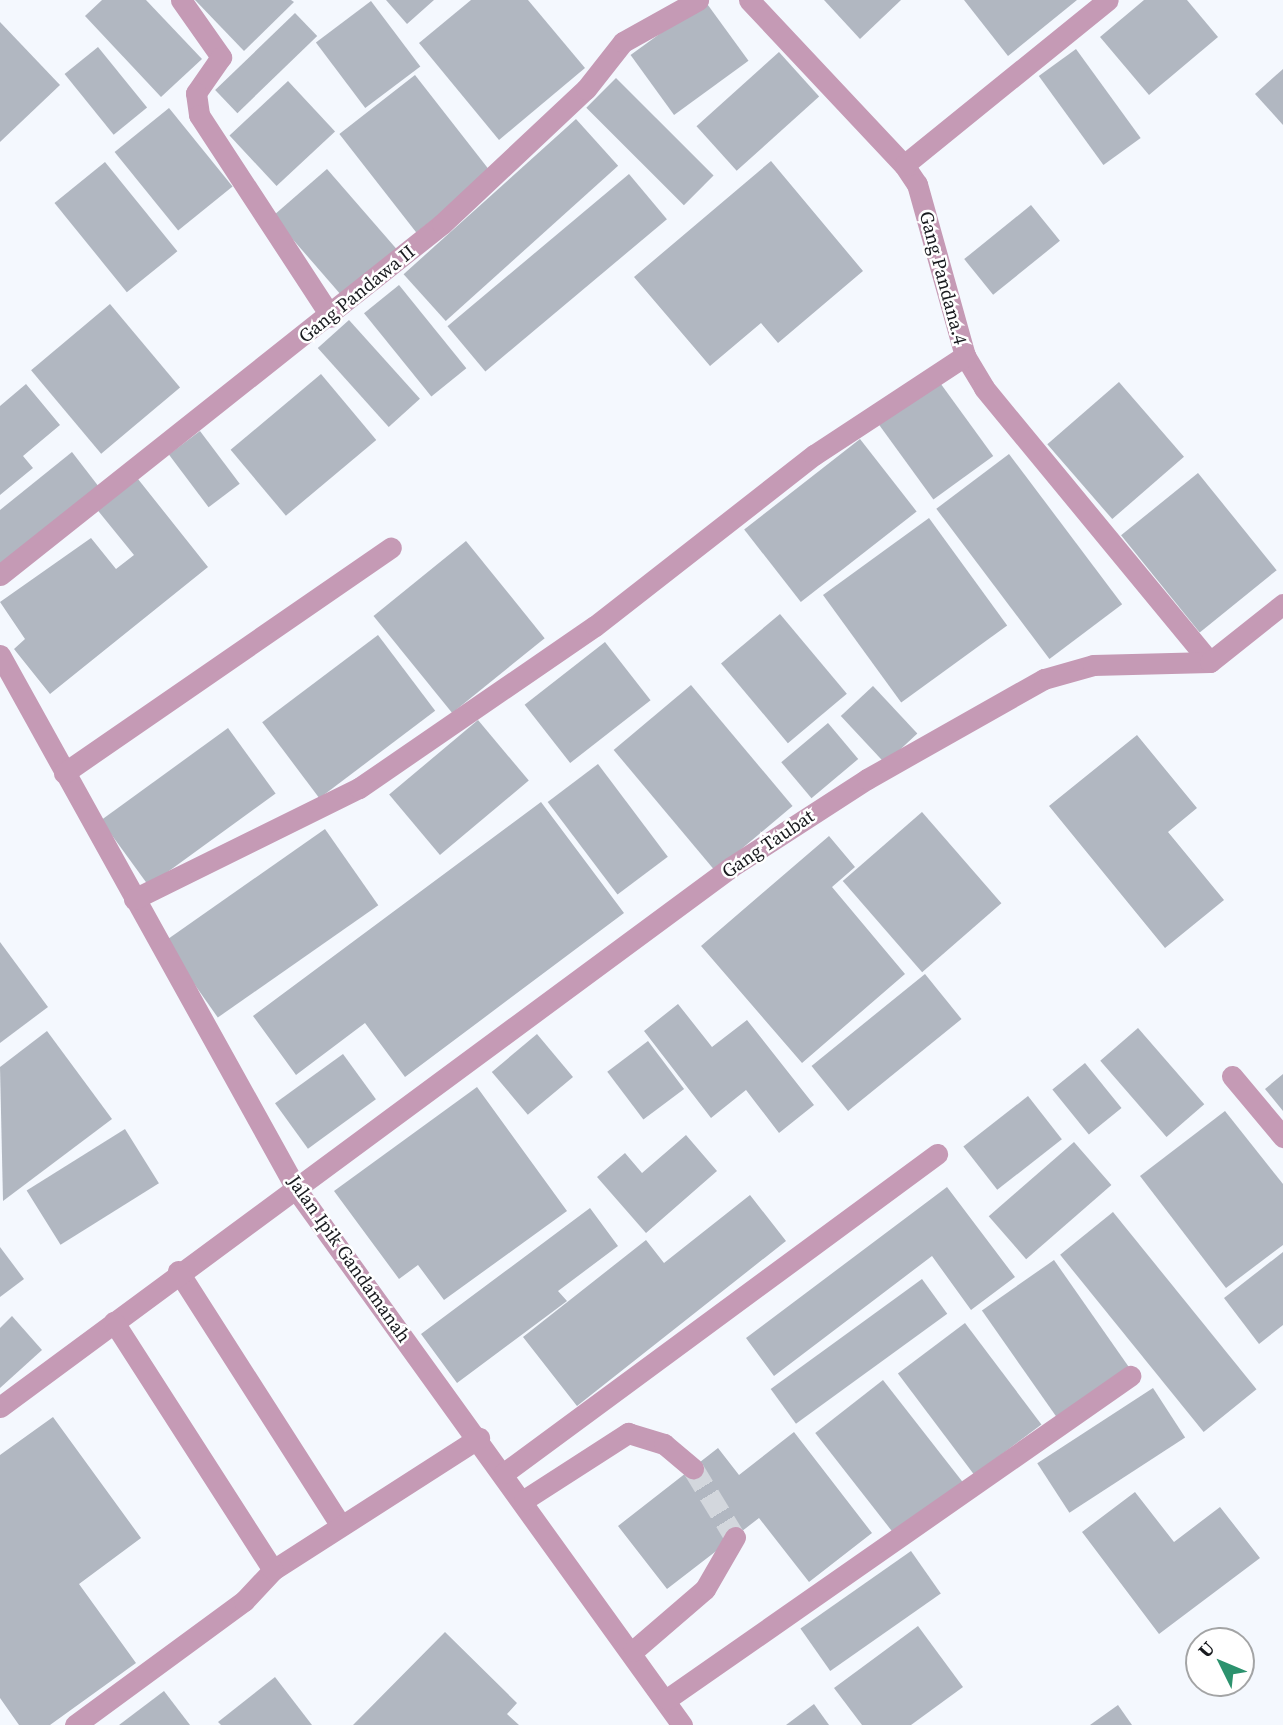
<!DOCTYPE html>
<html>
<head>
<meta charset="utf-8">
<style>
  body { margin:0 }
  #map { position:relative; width:1283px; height:1725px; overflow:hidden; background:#f4f8fe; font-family:"Source Serif 4",serif }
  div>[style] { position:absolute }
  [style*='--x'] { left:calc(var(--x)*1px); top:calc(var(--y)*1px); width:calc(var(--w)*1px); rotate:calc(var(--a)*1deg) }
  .building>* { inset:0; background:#b1b7c1; transform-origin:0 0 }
  .minor-tunnel>* { height:21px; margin-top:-10.5px; transform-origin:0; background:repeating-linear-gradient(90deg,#d3d7dd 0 21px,transparent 0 31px) }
  .minor>* { height:21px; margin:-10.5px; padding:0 10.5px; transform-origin:10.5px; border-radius:10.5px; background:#c59ab5 }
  span { translate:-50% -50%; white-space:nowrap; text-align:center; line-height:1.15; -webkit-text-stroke:5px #fff; paint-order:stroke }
  .street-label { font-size:19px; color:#191b1f }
  .north { position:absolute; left:1185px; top:1627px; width:70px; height:70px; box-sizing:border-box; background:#fff; border:2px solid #a3a4a5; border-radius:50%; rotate:313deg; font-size:19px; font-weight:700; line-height:28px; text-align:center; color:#191b1f }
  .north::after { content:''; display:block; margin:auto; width:24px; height:32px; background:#2c926e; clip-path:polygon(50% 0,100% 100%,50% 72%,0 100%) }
</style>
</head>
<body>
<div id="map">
  <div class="building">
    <i style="clip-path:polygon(102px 0,146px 0,202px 59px,161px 97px,85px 16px)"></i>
    <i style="clip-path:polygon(195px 0,291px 0,294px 2px,244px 51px)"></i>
    <i style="clip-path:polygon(386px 0,434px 0,407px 24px)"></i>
    <i style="clip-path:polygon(471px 0,528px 0,585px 68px,499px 140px,419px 43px)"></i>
    <i style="clip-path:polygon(824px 0,901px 0,860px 39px)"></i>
    <i style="clip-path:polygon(964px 0,1077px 0,1008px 56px)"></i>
    <i style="clip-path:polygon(1144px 0,1187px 0,1218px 37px,1149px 95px,1100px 37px)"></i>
    <i style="left:371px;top:1px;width:82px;height:69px;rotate:53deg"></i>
    <i style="left:705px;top:1px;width:74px;height:92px;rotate:54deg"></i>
    <i style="left:295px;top:13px;width:32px;height:111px;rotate:46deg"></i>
    <i style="clip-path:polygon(0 22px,60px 85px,0 142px)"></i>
    <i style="left:98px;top:47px;width:78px;height:43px;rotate:51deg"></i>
    <i style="left:1076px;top:49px;width:110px;height:46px;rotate:54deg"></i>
    <i style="left:779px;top:52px;width:60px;height:111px;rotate:48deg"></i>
    <i style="clip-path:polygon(1283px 69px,1283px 125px,1255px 94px)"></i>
    <i style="left:415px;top:75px;width:125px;height:96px;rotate:52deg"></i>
    <i style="left:616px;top:78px;width:138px;height:42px;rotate:45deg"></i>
    <i style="left:288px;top:81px;width:69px;height:80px;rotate:47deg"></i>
    <i style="left:169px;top:108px;width:101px;height:70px;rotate:51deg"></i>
    <i style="left:576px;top:119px;width:63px;height:232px;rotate:48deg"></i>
    <i style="clip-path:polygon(771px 161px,863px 271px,778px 343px,761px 323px,710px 366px,634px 277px)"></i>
    <i style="left:105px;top:162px;width:115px;height:65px;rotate:51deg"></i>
    <i style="left:327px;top:169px;width:106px;height:72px;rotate:49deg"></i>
    <i style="left:629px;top:174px;width:59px;height:237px;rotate:50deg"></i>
    <i style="left:1031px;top:205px;width:46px;height:86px;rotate:51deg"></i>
    <i style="left:399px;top:285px;width:107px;height:45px;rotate:51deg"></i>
    <i style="left:110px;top:304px;width:109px;height:103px;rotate:50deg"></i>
    <i style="left:349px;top:320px;width:106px;height:42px;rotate:48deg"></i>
    <i style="left:321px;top:374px;width:86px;height:118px;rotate:50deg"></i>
    <i style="left:938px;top:380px;width:94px;height:74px;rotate:54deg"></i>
    <i style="left:1119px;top:382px;width:99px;height:95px;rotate:49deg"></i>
    <i style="clip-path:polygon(26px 384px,60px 425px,23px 456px,33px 468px,0 495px,0 406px)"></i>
    <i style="left:200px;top:431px;width:66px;height:39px;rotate:53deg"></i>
    <i style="left:860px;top:439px;width:92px;height:147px;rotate:52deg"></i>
    <i style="clip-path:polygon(72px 452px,99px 487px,0 564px,0 510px)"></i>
    <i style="left:1009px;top:454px;width:188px;height:91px;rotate:53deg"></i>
    <i style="left:1198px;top:473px;width:125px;height:99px;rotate:51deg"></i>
    <i style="clip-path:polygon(134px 474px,208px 567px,50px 694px,14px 649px,25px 639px,0 602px,91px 538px,116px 569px,134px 555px,95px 507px)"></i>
    <i style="left:929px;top:518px;width:133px;height:131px;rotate:54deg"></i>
    <i style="left:466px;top:541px;width:125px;height:119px;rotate:51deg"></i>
    <i style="left:780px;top:614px;width:104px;height:77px;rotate:50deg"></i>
    <i style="left:378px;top:635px;width:95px;height:145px;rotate:53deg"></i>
    <i style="left:605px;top:642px;width:74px;height:102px;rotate:52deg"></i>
    <i style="left:691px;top:685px;width:158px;height:101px;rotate:50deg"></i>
    <i style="left:873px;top:686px;width:65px;height:44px;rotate:47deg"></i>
    <i style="left:478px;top:720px;width:79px;height:116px;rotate:50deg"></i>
    <i style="left:828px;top:723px;width:47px;height:61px;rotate:50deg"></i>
    <i style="left:228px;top:728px;width:81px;height:157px;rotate:54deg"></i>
    <i style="clip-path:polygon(1137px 735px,1197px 808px,1168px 832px,1224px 900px,1165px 948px,1049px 806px)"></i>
    <i style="left:598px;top:764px;width:116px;height:63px;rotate:53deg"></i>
    <i style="clip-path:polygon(541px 802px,624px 913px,405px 1077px,365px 1023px,296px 1075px,253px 1016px)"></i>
    <i style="left:922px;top:812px;width:121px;height:105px;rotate:49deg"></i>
    <i style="left:325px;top:829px;width:93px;height:196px;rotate:55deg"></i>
    <i style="clip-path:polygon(829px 836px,855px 867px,832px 887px,905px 974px,802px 1063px,701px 946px)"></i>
    <i style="clip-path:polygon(0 942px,48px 1007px,0 1043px)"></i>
    <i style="left:925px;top:974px;width:58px;height:146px;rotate:51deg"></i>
    <i style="clip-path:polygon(678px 1004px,712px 1047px,747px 1020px,814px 1105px,779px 1133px,746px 1090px,711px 1118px,644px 1031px)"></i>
    <i style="left:1138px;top:1028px;width:101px;height:50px;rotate:49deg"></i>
    <i style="clip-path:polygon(47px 1031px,112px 1119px,3px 1201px,0 1067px)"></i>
    <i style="left:537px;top:1034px;width:56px;height:59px;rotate:50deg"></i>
    <i style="left:648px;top:1041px;width:60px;height:51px;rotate:53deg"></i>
    <i style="left:343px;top:1054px;width:56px;height:84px;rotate:54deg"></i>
    <i style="left:1085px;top:1063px;width:58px;height:42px;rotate:51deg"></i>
    <i style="clip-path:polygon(1283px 1074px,1283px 1111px,1265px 1089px)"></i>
    <i style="clip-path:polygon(477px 1087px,567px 1211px,444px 1300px,418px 1265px,399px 1279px,334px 1191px)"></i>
    <i style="left:1028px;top:1096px;width:55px;height:82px;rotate:52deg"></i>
    <i style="clip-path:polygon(1225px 1111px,1283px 1184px,1283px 1245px,1226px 1288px,1140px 1176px)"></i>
    <i style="left:125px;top:1129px;width:64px;height:116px;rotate:58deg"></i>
    <i style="clip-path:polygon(686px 1135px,717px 1171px,646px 1233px,597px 1177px,625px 1153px,642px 1173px)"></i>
    <i style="left:1074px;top:1142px;width:57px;height:113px;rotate:49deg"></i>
    <i style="clip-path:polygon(947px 1187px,1015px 1277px,971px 1310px,932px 1256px,774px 1376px,746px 1338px)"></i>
    <i style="clip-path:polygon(750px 1195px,786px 1241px,577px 1406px,523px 1337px,646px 1240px,664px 1263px)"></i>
    <i style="clip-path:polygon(590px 1208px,618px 1246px,558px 1291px,567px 1301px,457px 1383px,421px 1334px)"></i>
    <i style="left:1113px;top:1212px;width:228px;height:68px;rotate:51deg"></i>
    <i style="clip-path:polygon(0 1247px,24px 1279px,0 1297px)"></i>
    <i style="clip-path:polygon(1283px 1252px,1283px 1325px,1259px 1344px,1224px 1298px)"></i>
    <i style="left:1054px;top:1260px;width:132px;height:88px;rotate:55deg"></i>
    <i style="left:922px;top:1279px;width:43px;height:187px;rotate:54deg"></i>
    <i style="clip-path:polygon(12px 1316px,42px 1350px,0 1388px,0 1328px)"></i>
    <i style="left:965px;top:1323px;width:127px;height:84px;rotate:53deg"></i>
    <i style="left:883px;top:1380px;width:130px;height:86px;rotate:52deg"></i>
    <i style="left:1153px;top:1388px;width:59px;height:138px;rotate:57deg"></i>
    <i style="clip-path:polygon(53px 1417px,141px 1538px,79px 1584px,136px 1663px,50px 1725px,19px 1725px,0 1698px,0 1455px)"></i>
    <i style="clip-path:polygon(794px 1432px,872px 1533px,809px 1582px,759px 1518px,667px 1589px,618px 1526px,718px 1448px,739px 1475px)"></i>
    <i style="clip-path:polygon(1135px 1492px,1174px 1542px,1220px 1507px,1260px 1558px,1159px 1634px,1082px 1532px)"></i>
    <i style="left:911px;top:1551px;width:52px;height:135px;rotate:55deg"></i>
    <i style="clip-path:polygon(918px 1626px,963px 1687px,911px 1725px,862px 1725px,834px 1688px)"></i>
    <i style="clip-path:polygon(445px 1632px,517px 1703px,507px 1714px,519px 1725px,353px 1725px)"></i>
    <i style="clip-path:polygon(275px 1677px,312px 1725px,221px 1725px,218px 1722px)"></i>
    <i style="clip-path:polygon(164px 1691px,190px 1725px,119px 1725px)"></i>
    <i style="clip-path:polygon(814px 1704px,829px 1725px,786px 1725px)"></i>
    <i style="clip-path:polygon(1118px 1705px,1132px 1725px,1090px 1725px)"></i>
  </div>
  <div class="minor-tunnel">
    <i style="--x:693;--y:1468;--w:81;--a:58.7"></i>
  </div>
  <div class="minor">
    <i style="--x:181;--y:0;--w:70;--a:54.9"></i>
    <i style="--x:221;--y:57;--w:44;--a:124.8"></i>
    <i style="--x:196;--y:93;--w:22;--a:82"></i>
    <i style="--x:199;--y:115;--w:241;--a:56.8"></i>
    <i style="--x:749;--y:0;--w:226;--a:46.8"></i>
    <i style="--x:904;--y:165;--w:23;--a:56"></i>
    <i style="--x:917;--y:184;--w:179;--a:74.4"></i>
    <i style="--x:965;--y:356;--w:37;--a:59"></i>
    <i style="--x:984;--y:388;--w:355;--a:50.5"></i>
    <i style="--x:904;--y:165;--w:262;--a:-39"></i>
    <i style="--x:0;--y:575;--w:564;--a:-38.45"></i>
    <i style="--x:442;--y:224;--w:197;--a:-43.2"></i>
    <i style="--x:586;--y:89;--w:60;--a:-51.8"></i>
    <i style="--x:623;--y:42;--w:86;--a:-29.2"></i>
    <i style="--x:0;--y:655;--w:614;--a:60.97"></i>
    <i style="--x:298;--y:1192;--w:657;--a:54.23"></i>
    <i style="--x:64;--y:773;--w:397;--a:-34.6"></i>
    <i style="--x:134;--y:899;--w:251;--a:-26.3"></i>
    <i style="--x:359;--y:788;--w:286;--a:-34.5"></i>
    <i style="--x:595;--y:626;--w:278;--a:-38"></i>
    <i style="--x:814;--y:455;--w:181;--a:-33.3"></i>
    <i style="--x:1232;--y:1076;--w:80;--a:50.1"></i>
    <i style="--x:178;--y:1271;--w:300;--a:57.4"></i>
    <i style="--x:0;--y:1407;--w:909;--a:-36.45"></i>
    <i style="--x:731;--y:867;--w:162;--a:-32.9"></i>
    <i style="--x:867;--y:779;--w:203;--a:-29.5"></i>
    <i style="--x:1044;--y:679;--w:51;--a:-15.9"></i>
    <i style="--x:1093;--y:665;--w:117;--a:-1.5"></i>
    <i style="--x:1210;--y:662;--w:93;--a:-38.5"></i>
    <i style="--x:504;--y:1473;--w:538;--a:-36.38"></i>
    <i style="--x:524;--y:1500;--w:124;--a:-32.8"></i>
    <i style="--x:628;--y:1433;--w:38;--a:17"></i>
    <i style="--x:664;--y:1444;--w:38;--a:40"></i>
    <i style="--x:273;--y:1570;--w:245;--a:-32.7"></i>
    <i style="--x:633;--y:1651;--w:95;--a:-40.7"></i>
    <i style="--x:705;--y:1589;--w:60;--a:-60"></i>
    <i style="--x:667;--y:1699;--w:565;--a:-34.9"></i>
    <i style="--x:75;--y:1725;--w:210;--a:-36.3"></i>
    <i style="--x:244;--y:1601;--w:42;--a:-46.9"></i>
    <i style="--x:273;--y:1570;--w:295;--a:-122.7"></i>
  </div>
  <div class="street-label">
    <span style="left:943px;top:278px;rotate:75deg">Gang Pandana.4</span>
    <span style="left:357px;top:294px;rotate:-39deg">Gang Pandawa II</span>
    <span style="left:768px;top:844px;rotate:-34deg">Gang Taubat</span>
    <span style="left:349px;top:1259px;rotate:55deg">Jalan Ipik Gandamanah</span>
  </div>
  <div class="north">U</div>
</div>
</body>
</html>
